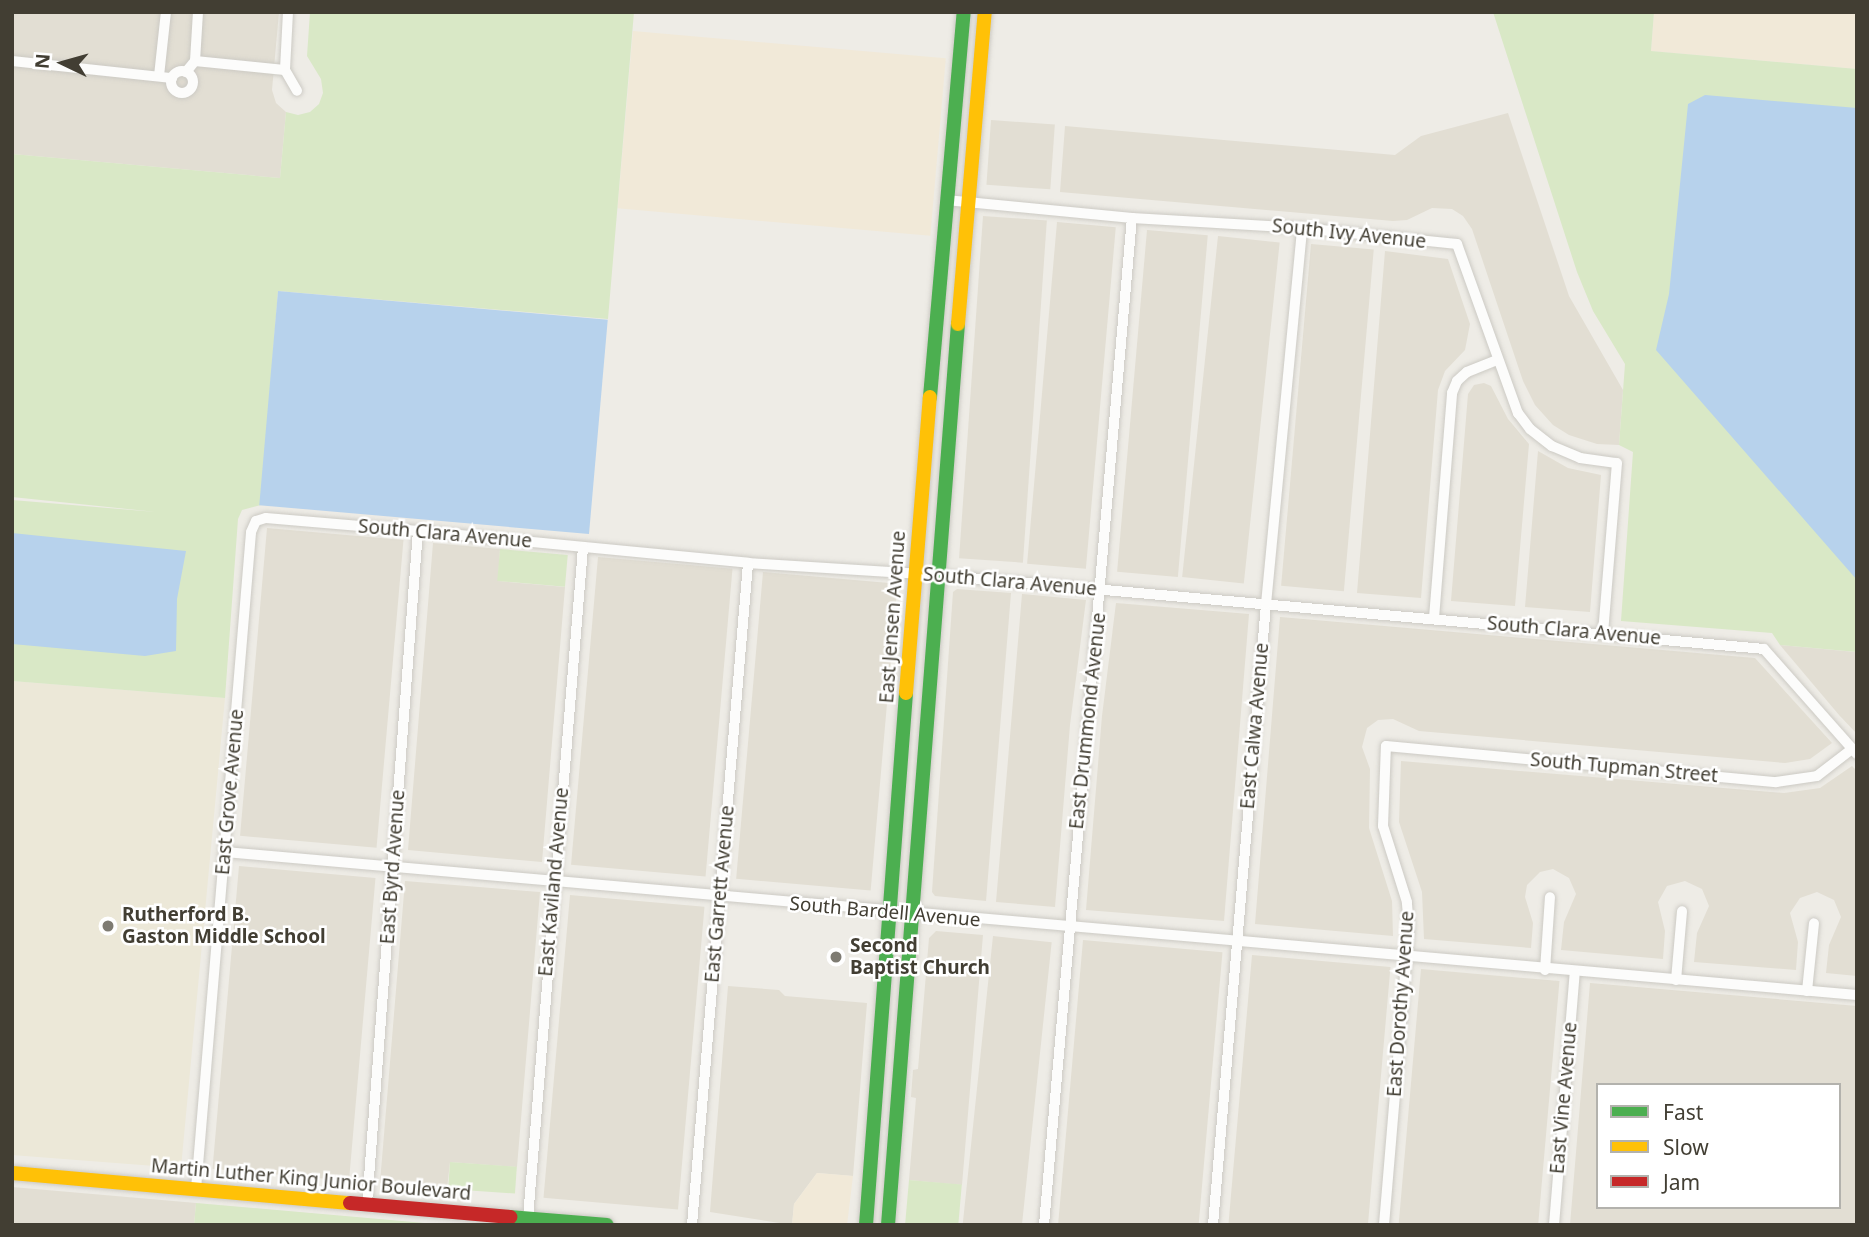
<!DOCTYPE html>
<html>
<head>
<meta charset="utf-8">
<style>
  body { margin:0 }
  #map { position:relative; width:1869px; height:1237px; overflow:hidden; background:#eeece6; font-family:"Noto Sans",sans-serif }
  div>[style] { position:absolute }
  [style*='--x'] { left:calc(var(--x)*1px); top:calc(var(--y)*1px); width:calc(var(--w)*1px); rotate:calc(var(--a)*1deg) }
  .residential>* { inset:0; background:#e2ded3; transform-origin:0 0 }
  .commercial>* { inset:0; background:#f1e9d8; transform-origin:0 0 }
  .education>* { inset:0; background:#ece8d8 }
  .green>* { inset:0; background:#d9e8c6; transform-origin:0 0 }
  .water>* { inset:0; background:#b7d2ec; transform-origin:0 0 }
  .roads { filter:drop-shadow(0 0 2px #cccac4) drop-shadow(0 0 2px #cccac4) }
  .street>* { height:10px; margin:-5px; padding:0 5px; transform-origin:5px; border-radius:5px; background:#fcfcfb }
  .street>.ring { margin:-5px; padding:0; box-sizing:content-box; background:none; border:10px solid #fcfcfb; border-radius:50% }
  .fast>* { height:14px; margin:-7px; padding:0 7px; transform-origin:7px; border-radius:7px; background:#4caf50 }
  .slow>* { height:14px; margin:-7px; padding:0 7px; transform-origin:7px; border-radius:7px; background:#ffc107 }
  .jam>* { height:14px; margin:-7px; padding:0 7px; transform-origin:7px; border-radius:7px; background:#c62828 }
  .dots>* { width:19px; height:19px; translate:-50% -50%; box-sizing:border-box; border:4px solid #fff; border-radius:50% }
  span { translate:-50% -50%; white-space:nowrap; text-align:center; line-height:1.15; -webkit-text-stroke:5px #fff; paint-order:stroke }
  .street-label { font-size:19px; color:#423e33 }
  .poi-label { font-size:19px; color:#423e33; font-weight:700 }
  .left { translate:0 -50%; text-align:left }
  .frame { position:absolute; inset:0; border:14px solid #423e33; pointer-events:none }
  .legend { position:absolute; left:1596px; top:1083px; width:245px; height:126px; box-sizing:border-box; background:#fff; border:2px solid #b3b2ad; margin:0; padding:9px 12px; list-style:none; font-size:21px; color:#423e33 }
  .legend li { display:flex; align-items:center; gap:14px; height:35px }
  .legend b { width:35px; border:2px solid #b3b2ad }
  .north { position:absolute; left:28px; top:28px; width:70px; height:70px; -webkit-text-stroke:5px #fff; paint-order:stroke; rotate:275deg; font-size:19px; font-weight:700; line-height:28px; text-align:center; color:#423e33 }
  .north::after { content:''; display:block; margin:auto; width:24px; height:32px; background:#423e33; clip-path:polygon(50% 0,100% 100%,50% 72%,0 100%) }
</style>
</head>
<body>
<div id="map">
  <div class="residential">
    <i style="clip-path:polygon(12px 12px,279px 12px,272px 90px,276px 103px,286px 112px,280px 178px,12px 154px)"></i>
    <i style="clip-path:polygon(1508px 113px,1569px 296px,1623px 390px,1619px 445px,1597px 444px,1569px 435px,1553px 425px,1535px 405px,1523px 381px,1472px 229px,1463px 216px,1452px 209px,1432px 208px,1407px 220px,1393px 221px,1060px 192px,1065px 126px,1395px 155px,1421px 136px)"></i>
    <i style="left:991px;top:120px;width:64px;height:65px;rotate:4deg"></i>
    <i style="left:983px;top:216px;width:64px;height:343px;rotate:4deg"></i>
    <i style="left:1057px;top:222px;width:59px;height:343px;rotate:5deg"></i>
    <i style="left:1147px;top:230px;width:61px;height:343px;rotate:5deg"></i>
    <i style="left:1218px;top:236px;width:62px;height:343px;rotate:6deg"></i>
    <i style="left:1311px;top:244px;width:63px;height:343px;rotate:5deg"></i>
    <i style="clip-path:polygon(1385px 251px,1448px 259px,1470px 324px,1465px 350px,1445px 371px,1438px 390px,1421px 598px,1357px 593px)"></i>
    <i style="clip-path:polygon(1484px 383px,1491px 386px,1508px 419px,1529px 444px,1515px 606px,1451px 601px,1468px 394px,1474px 385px)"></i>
    <i style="clip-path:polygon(1538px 451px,1568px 468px,1601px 475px,1590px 612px,1525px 607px)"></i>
    <i style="left:267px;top:528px;width:137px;height:309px;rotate:5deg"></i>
    <i style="clip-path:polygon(433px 543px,500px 549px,498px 581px,565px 587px,542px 862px,408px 850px)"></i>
    <i style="left:598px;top:557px;width:135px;height:309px;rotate:5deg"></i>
    <i style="left:763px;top:572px;width:135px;height:308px;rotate:5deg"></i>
    <i style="clip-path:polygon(957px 589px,1011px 593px,986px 901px,935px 896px,932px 892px,953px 592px)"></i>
    <i style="clip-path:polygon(1022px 594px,1086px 600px,1070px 725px,1055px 907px,996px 902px)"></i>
    <i style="clip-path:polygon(1116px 603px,1249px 614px,1224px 921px,1086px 910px,1102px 716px)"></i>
    <i style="clip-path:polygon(1280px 617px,1755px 658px,1832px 743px,1810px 759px,1785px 763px,1419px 731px,1393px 719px,1378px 720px,1367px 728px,1362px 747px,1370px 769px,1369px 828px,1392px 901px,1393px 936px,1255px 924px)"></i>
    <i style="clip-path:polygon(1780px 645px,1855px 652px,1857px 734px,1839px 715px)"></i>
    <i style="clip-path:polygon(1401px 761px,1784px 793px,1820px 788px,1852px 766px,1857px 771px,1857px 976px,1826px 973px,1829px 945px,1841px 917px,1834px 900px,1817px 892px,1800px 898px,1790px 913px,1798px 942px,1796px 970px,1694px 962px,1697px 933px,1709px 906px,1702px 889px,1685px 881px,1667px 886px,1658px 902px,1665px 931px,1663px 959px,1561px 950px,1564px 922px,1576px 894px,1569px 878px,1553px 869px,1540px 872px,1527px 885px,1525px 897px,1533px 923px,1531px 948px,1424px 939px,1422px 892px,1399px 822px)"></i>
    <i style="left:239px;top:866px;width:137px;height:304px;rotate:5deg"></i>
    <i style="clip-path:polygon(405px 881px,540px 892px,517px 1167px,450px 1162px,447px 1189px,380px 1183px)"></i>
    <i style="left:570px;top:895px;width:135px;height:304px;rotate:5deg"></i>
    <i style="clip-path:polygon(936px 931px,983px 935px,962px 1185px,909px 1180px,916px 1098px,911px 1097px,913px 1070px,918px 1069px,929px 938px)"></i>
    <i style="left:993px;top:936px;width:59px;height:290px;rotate:6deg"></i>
    <i style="left:1083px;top:940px;width:140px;height:286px;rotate:5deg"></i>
    <i style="left:1252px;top:955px;width:139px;height:271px;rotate:5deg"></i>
    <i style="left:1421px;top:969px;width:139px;height:257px;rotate:5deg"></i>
    <i style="clip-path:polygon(evenodd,1590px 983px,1857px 1006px,1857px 1225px,1570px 1225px,1590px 983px,1598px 1085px,1839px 1085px,1839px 1207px,1598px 1207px,1598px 1085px)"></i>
    <i style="clip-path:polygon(728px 986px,779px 990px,785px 996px,867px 1003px,853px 1176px,817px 1173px,794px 1204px,792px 1225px,710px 1212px)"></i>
    <i style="clip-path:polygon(12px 1187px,196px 1203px,194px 1225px,12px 1225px)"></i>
  </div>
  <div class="commercial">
    <i style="clip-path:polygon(1654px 12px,1857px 12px,1857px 69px,1651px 51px)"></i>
    <i style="left:633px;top:31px;width:314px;height:178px;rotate:5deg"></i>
    <i style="clip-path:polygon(817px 1173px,853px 1176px,847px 1225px,792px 1225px,794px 1204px)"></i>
  </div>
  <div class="education">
    <i style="clip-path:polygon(12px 681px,225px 698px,181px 1168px,12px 1155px)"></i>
  </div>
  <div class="green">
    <i style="clip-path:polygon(310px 12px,634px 12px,608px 319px,278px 291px,261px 505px,242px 510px,238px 519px,225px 698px,12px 681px,12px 500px,156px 512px,12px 497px,12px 154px,280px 178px,286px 112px,298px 115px,310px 112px,319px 104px,323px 93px,321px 79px,307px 56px)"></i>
    <i style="clip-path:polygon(1493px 12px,1654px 12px,1651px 51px,1857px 69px,1857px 652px,1780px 645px,1772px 633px,1621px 621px,1633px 452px,1619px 445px,1625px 364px,1593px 311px,1577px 272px)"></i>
    <i style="left:500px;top:549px;width:68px;height:32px;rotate:5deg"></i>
    <i style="left:450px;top:1162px;width:67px;height:27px;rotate:4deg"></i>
    <i style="left:909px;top:1180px;width:53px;height:45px;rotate:5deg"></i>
    <i style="clip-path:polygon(196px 1203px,447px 1225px,194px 1225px)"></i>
  </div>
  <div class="water">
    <i style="clip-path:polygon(1705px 95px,1857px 108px,1857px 580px,1656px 350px,1669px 294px,1688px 104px)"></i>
    <i style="left:278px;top:291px;width:331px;height:215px;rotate:5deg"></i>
    <i style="clip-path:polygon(12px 533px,186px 551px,177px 599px,176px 651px,145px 656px,12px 644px)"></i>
  </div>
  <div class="roads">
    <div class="street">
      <i style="--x:288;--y:12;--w:58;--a:93"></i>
      <i style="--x:285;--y:70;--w:24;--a:60"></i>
      <i style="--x:12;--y:61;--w:161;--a:6.1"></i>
      <i style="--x:195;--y:61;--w:49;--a:-86.5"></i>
      <i class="ring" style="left:171px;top:71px;width:12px;height:12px"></i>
      <i style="--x:186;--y:72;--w:14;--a:-51"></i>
      <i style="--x:195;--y:61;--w:90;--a:5.7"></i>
      <i style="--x:159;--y:76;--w:64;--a:-83.8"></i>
      <i style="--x:946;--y:200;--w:187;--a:5.5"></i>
      <i style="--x:1132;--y:218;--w:170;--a:3.4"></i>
      <i style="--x:1302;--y:228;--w:156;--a:5.9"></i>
      <i style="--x:1457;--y:244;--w:180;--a:70.2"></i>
      <i style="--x:1518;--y:413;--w:20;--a:53"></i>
      <i style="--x:1530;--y:429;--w:28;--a:38"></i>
      <i style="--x:1552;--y:446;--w:30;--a:23"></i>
      <i style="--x:1580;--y:458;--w:37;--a:8"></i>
      <i style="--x:1617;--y:463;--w:172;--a:94.7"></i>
      <i style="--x:1434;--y:618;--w:226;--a:-85.4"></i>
      <i style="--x:1452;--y:393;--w:13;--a:-67"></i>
      <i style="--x:1457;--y:381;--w:13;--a:-42"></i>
      <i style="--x:1467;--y:372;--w:32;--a:-22"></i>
      <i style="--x:225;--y:852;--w:1638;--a:5.01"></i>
      <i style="--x:1545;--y:970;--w:73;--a:-86.1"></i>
      <i style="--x:1676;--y:980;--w:69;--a:-85"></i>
      <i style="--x:1807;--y:991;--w:68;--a:-84.1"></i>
      <i style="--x:196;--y:1189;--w:659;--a:-85.21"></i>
      <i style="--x:251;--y:532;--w:12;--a:-66"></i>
      <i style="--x:256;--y:521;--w:10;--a:-17"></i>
      <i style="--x:266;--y:518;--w:153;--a:4.9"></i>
      <i style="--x:418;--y:531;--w:332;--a:5.5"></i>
      <i style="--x:748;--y:563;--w:189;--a:3.6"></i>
      <i style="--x:937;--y:575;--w:830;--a:5.11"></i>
      <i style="--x:1764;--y:649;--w:140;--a:48.5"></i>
      <i style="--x:367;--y:1204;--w:675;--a:-85.67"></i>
      <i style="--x:528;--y:1218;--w:673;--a:-85.31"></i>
      <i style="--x:692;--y:1225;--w:664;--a:-85.16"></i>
      <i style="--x:1044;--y:1225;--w:1011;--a:-85.01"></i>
      <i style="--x:1213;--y:1225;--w:623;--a:-85.12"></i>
      <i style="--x:1266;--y:604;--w:378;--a:-84.5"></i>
      <i style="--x:1384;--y:1225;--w:299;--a:-85.2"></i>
      <i style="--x:1409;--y:927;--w:25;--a:-95"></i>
      <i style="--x:1407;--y:902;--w:80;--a:-107.5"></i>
      <i style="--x:1383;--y:826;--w:80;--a:-87.9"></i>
      <i style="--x:1386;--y:746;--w:392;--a:5.3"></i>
      <i style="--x:1776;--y:782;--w:41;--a:-8.3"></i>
      <i style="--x:1817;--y:776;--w:44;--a:-37.6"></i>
      <i style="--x:1554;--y:1225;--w:254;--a:-85.3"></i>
    </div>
    <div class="fast">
      <i style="--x:930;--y:397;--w:386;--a:-85"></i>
      <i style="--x:510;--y:1217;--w:97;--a:4.7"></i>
      <i style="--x:866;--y:1225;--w:534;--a:-85.7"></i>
      <i style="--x:888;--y:1225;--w:904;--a:-85.56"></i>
    </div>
    <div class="slow">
      <i style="--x:958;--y:324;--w:313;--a:-85.1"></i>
      <i style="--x:906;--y:693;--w:297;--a:-85.4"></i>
      <i style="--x:12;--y:1173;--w:339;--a:5.1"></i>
    </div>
    <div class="jam">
      <i style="--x:350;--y:1203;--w:161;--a:5"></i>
    </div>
  </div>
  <div class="dots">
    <i style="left:108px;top:926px;background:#7e7b72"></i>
    <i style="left:836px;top:957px;background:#7e7b72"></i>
  </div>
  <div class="street-label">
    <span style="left:1349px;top:234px;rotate:6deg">South Ivy Avenue</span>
    <span style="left:445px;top:534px;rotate:5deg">South Clara Avenue</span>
    <span style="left:1010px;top:582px;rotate:5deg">South Clara Avenue</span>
    <span style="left:893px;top:617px;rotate:-86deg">East Jensen Avenue</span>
    <span style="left:1574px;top:631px;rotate:5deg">South Clara Avenue</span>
    <span style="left:1088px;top:721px;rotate:-84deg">East Drummond Avenue</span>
    <span style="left:1255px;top:726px;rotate:-85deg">East Calwa Avenue</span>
    <span style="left:1624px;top:768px;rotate:5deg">South Tupman Street</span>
    <span style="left:230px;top:792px;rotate:-85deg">East Grove Avenue</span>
    <span style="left:393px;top:867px;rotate:-86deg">East Byrd Avenue</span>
    <span style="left:554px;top:882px;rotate:-85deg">East Kaviland Avenue</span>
    <span style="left:720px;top:894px;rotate:-85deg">East Garrett Avenue</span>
    <span style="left:885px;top:912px;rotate:5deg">South Bardell Avenue</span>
    <span style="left:1401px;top:1004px;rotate:-86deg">East Dorothy Avenue</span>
    <span style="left:1564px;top:1098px;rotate:-85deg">East Vine Avenue</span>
    <span style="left:311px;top:1180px;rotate:5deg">Martin Luther King Junior Boulevard</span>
  </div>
  <div class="poi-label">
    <span class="left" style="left:122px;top:926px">Rutherford B.<br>Gaston Middle School</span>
    <span class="left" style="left:850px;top:957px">Second<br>Baptist Church</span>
  </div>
  <div class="frame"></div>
  <ul class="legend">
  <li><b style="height:9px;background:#4caf50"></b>Fast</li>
  <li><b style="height:9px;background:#ffc107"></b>Slow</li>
  <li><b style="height:9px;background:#c62828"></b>Jam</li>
  </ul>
  <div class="north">N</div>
</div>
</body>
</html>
